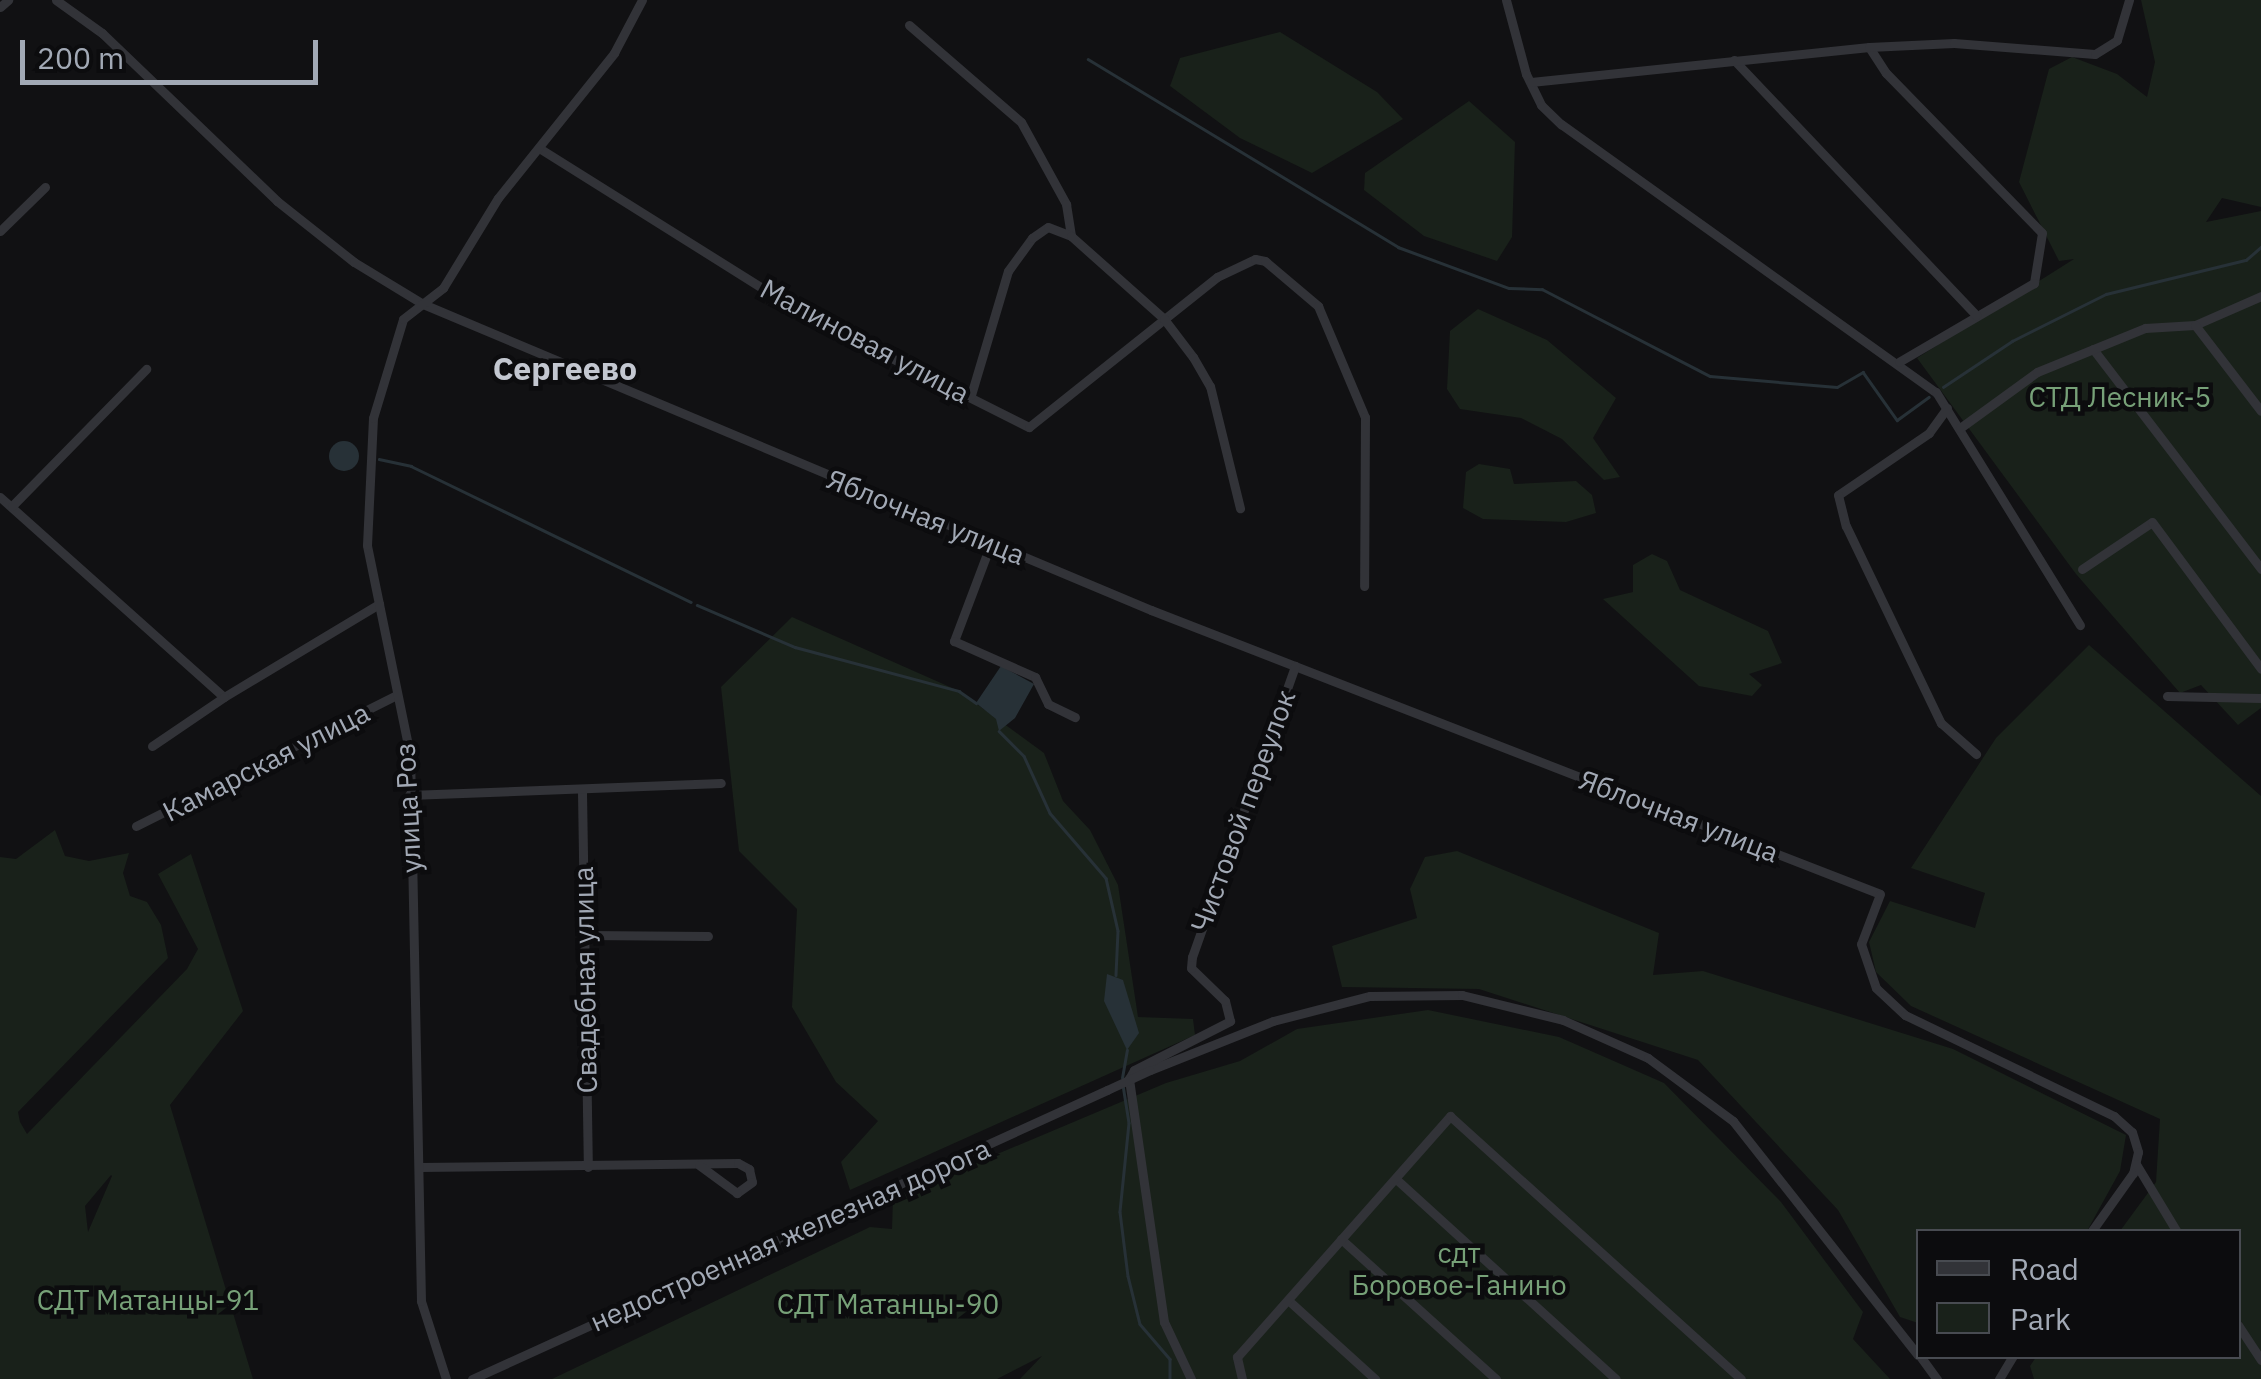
<!DOCTYPE html>
<html>
<head>
<meta charset="utf-8">
<style>
  body { margin:0 }
  #map { position:relative; width:2261px; height:1379px; overflow:hidden; background:#111113; font-family:"IBM Plex Sans",sans-serif }
  div>[style] { position:absolute }
  [style*='--x'] { left:calc(var(--x)*1px); top:calc(var(--y)*1px); width:calc(var(--w)*1px); rotate:calc(var(--a)*1deg) }
  .green>* { inset:0; background:#19211a }
  .water>* { inset:0; background:#273137 }
  .round { border-radius:50% }
  .stream>* { height:2.5px; margin:-1.25px; padding:0 1.25px; transform-origin:1.25px; border-radius:1.25px; background:#273137 }
  .minor>* { height:9px; margin:-4.5px; padding:0 4.5px; transform-origin:4.5px; border-radius:4.5px; background:#323338 }
  .minor-bridge>* { height:9px; margin:-4.5px; padding:0 4.5px; transform-origin:4.5px; border-radius:4.5px; background:#323338 }
  span { translate:-50% -50%; white-space:nowrap; text-align:center; line-height:1.15; -webkit-text-stroke:9px #0c0c0e; paint-order:stroke }
  .street-label { font-size:28px; color:#a2a9b5 }
  .park-label { font-size:28px; color:#77a178 }
  .quarter-label { font-size:32px; color:#c3c7d0; font-weight:700 }
  .legend { position:absolute; left:1916px; top:1229px; width:325px; height:130px; box-sizing:border-box; background:#0c0c0e; border:2px solid #484b51; margin:0; padding:12px 18px; list-style:none; font-size:30px; color:#a2a9b5 }
  .legend li { display:flex; align-items:center; gap:20px; height:50px }
  .legend b { width:50px; border:2px solid #484b51 }
  .scale { position:absolute; left:20px; top:40px; width:298px; height:45px; box-sizing:border-box; border:5px solid #a2a9b5; border-top:0; padding-left:12px; font-size:30px; line-height:35px; white-space:nowrap; color:#a2a9b5; -webkit-text-stroke:8px #0c0c0e; paint-order:stroke }
</style>
</head>
<body>
<div id="map">
  <div class="green">
    <i style="clip-path:polygon(2141px 0,2261px 0,2261px 207px,2222px 198px,2206px 222px,2261px 211px,2261px 708px,2238px 725px,2201px 685px,2180px 693px,2076px 574px,1917px 358px,2074px 259px,2059px 261px,2019px 182px,2049px 69px,2072px 57px,2117px 74px,2147px 97px,2155px 62px)"></i>
    <i style="clip-path:polygon(1280px 32px,1377px 92px,1403px 119px,1312px 173px,1240px 138px,1170px 86px,1180px 58px)"></i>
    <i style="clip-path:polygon(1469px 101px,1515px 142px,1512px 237px,1497px 261px,1424px 236px,1364px 190px,1365px 173px)"></i>
    <i style="clip-path:polygon(1478px 309px,1547px 340px,1616px 398px,1593px 438px,1620px 477px,1604px 480px,1562px 439px,1521px 418px,1460px 409px,1447px 389px,1450px 331px)"></i>
    <i style="clip-path:polygon(1479px 464px,1510px 469px,1514px 484px,1576px 481px,1592px 495px,1596px 513px,1566px 522px,1483px 519px,1463px 508px,1466px 472px)"></i>
    <i style="clip-path:polygon(1652px 554px,1667px 561px,1680px 590px,1768px 631px,1782px 663px,1749px 674px,1762px 685px,1752px 696px,1699px 686px,1603px 599px,1633px 592px,1633px 565px)"></i>
    <i style="clip-path:polygon(792px 617px,959px 691px,1044px 753px,1063px 801px,1090px 830px,1118px 885px,1138px 1017px,1193px 1019px,1195px 1035px,850px 1190px,841px 1162px,878px 1121px,836px 1082px,792px 1007px,797px 909px,739px 851px,721px 687px)"></i>
    <i style="clip-path:polygon(2089px 645px,2261px 796px,2261px 1379px,2034px 1379px,2030px 1366px,2036px 1357px,2238px 1356px,2238px 1232px,2120px 1231px,2156px 1182px,2160px 1119px,1911px 1006px,1876px 972px,1869px 942px,1890px 901px,1975px 928px,1985px 893px,1911px 868px,1996px 738px)"></i>
    <i style="clip-path:polygon(evenodd,55px 830px,65px 856px,89px 861px,129px 853px,123px 873px,130px 896px,147px 902px,161px 925px,168px 958px,18px 1112px,20px 1122px,27px 1134px,187px 969px,198px 949px,158px 874px,191px 854px,243px 1011px,170px 1105px,253px 1379px,0 1379px,0 857px,16px 859px,55px 830px,111px 1175px,112px 1176px,88px 1232px,85px 1206px,111px 1175px)"></i>
    <i style="clip-path:polygon(1457px 851px,1659px 933px,1653px 975px,1703px 971px,1953px 1049px,2126px 1135px,2120px 1171px,2087px 1231px,1918px 1232px,1918px 1323px,1900px 1317px,1838px 1210px,1698px 1060px,1479px 989px,1342px 987px,1332px 946px,1417px 918px,1410px 889px,1425px 857px)"></i>
    <i style="clip-path:polygon(1428px 1010px,1559px 1037px,1664px 1083px,1781px 1202px,1863px 1312px,1853px 1339px,1890px 1379px,1020px 1379px,1042px 1356px,997px 1379px,552px 1379px,870px 1227px,892px 1229px,893px 1198px,1166px 1083px,1240px 1061px,1297px 1029px)"></i>
  </div>
  <div class="water">
    <i class="round" style="left:329px;top:441px;width:30px;height:30px"></i>
    <i style="clip-path:polygon(1001px 666px,1034px 684px,1015px 718px,999px 731px,996px 719px,976px 703px)"></i>
    <i style="clip-path:polygon(1107px 974px,1123px 980px,1139px 1033px,1127px 1050px,1104px 1001px)"></i>
  </div>
  <div class="stream">
    <i style="--x:1088;--y:59;--w:363;--a:31.2"></i>
    <i style="--x:1398;--y:247;--w:118;--a:20.3"></i>
    <i style="--x:1509;--y:288;--w:33;--a:2"></i>
    <i style="--x:1542;--y:289;--w:189;--a:27.4"></i>
    <i style="--x:1710;--y:376;--w:127;--a:5"></i>
    <i style="--x:1837;--y:387;--w:30;--a:-30"></i>
    <i style="--x:1863;--y:372;--w:59;--a:54.7"></i>
    <i style="--x:1897;--y:420;--w:39;--a:-36"></i>
    <i style="--x:1943;--y:387;--w:83;--a:-33.7"></i>
    <i style="--x:2012;--y:341;--w:105;--a:-26.6"></i>
    <i style="--x:2106;--y:294;--w:144;--a:-13.7"></i>
    <i style="--x:2246;--y:260;--w:20;--a:-41"></i>
    <i style="--x:379;--y:459;--w:33;--a:12"></i>
    <i style="--x:411;--y:466;--w:311;--a:25.9"></i>
    <i style="--x:697;--y:605;--w:107;--a:23.2"></i>
    <i style="--x:795;--y:647;--w:170;--a:15"></i>
    <i style="--x:959;--y:691;--w:21;--a:35"></i>
    <i style="--x:999;--y:731;--w:35;--a:45"></i>
    <i style="--x:1024;--y:756;--w:63;--a:65.5"></i>
    <i style="--x:1050;--y:813;--w:86;--a:49.3"></i>
    <i style="--x:1106;--y:878;--w:54;--a:77.2"></i>
    <i style="--x:1118;--y:931;--w:44;--a:92.6"></i>
    <i style="--x:1122;--y:1078;--w:28;--a:-80"></i>
    <i style="--x:1123;--y:1085;--w:38;--a:81"></i>
    <i style="--x:1129;--y:1123;--w:89;--a:95.8"></i>
    <i style="--x:1120;--y:1212;--w:64;--a:82.9"></i>
    <i style="--x:1128;--y:1276;--w:49;--a:76"></i>
    <i style="--x:1140;--y:1324;--w:46;--a:49.4"></i>
    <i style="--x:1170;--y:1359;--w:20;--a:90"></i>
  </div>
  <div class="minor">
    <i style="--x:56;--y:0;--w:57;--a:35.7"></i>
    <i style="--x:102;--y:33;--w:243;--a:43.8"></i>
    <i style="--x:277;--y:201;--w:98;--a:38.4"></i>
    <i style="--x:354;--y:262;--w:81;--a:31.3"></i>
    <i style="--x:423;--y:304;--w:790;--a:22.8"></i>
    <i style="--x:1151;--y:610;--w:782;--a:21.28"></i>
    <i style="--x:1880;--y:894;--w:53;--a:110.8"></i>
    <i style="--x:1861;--y:944;--w:46;--a:71.2"></i>
    <i style="--x:1876;--y:988;--w:40;--a:43"></i>
    <i style="--x:1905;--y:1015;--w:232;--a:25.8"></i>
    <i style="--x:2114;--y:1116;--w:24;--a:42"></i>
    <i style="--x:2132;--y:1132;--w:21;--a:73"></i>
    <i style="--x:2138;--y:1152;--w:22;--a:103"></i>
    <i style="--x:2133;--y:1173;--w:72;--a:125.4"></i>
    <i style="--x:1506;--y:0;--w:77;--a:74.9"></i>
    <i style="--x:1526;--y:74;--w:34;--a:64"></i>
    <i style="--x:1541;--y:105;--w:28;--a:44"></i>
    <i style="--x:1561;--y:124;--w:461;--a:35.6"></i>
    <i style="--x:1936;--y:392;--w:274;--a:58.3"></i>
    <i style="--x:0;--y:7;--w:11;--a:-41"></i>
    <i style="--x:909;--y:25;--w:148;--a:40.9"></i>
    <i style="--x:1021;--y:122;--w:94;--a:61.2"></i>
    <i style="--x:1066;--y:204;--w:32;--a:81"></i>
    <i style="--x:1869;--y:47;--w:31;--a:57"></i>
    <i style="--x:1886;--y:73;--w:223;--a:45.7"></i>
    <i style="--x:2042;--y:233;--w:51;--a:99.1"></i>
    <i style="--x:2034;--y:283;--w:156;--a:149.7"></i>
    <i style="--x:1734;--y:60;--w:352;--a:46.5"></i>
    <i style="--x:1531;--y:82;--w:340;--a:-5.9"></i>
    <i style="--x:1869;--y:47;--w:85;--a:-2.7"></i>
    <i style="--x:1954;--y:43;--w:141;--a:4.5"></i>
    <i style="--x:2095;--y:54;--w:26;--a:-32"></i>
    <i style="--x:2117;--y:40;--w:42;--a:-73.3"></i>
    <i style="--x:539;--y:148;--w:310;--a:32.1"></i>
    <i style="--x:802;--y:313;--w:254;--a:26.7"></i>
    <i style="--x:1029;--y:427;--w:241;--a:-38.6"></i>
    <i style="--x:1217;--y:277;--w:42;--a:-25.3"></i>
    <i style="--x:1255;--y:259;--w:10;--a:11"></i>
    <i style="--x:1265;--y:261;--w:70;--a:40.3"></i>
    <i style="--x:1318;--y:306;--w:121;--a:67.1"></i>
    <i style="--x:1365;--y:417;--w:169;--a:90.3"></i>
    <i style="--x:0;--y:231;--w:63;--a:-44.4"></i>
    <i style="--x:2195;--y:325;--w:72;--a:-23.7"></i>
    <i style="--x:2093;--y:349;--w:277;--a:52.6"></i>
    <i style="--x:971;--y:395;--w:129;--a:-73.4"></i>
    <i style="--x:1008;--y:271;--w:41;--a:-54"></i>
    <i style="--x:1032;--y:238;--w:19;--a:-35"></i>
    <i style="--x:1048;--y:227;--w:25;--a:21"></i>
    <i style="--x:1071;--y:236;--w:125;--a:41.7"></i>
    <i style="--x:1164;--y:319;--w:48;--a:52.7"></i>
    <i style="--x:1193;--y:357;--w:34;--a:60"></i>
    <i style="--x:1210;--y:386;--w:126;--a:76.2"></i>
    <i style="--x:1947;--y:408;--w:31;--a:126"></i>
    <i style="--x:1929;--y:433;--w:110;--a:145.7"></i>
    <i style="--x:1838;--y:495;--w:32;--a:76"></i>
    <i style="--x:1846;--y:526;--w:219;--a:64.3"></i>
    <i style="--x:1941;--y:723;--w:47;--a:41.5"></i>
    <i style="--x:1960;--y:428;--w:95;--a:-36"></i>
    <i style="--x:2037;--y:372;--w:117;--a:-22.2"></i>
    <i style="--x:2145;--y:328;--w:50;--a:-3.4"></i>
    <i style="--x:2195;--y:325;--w:108;--a:52.5"></i>
    <i style="--x:0;--y:497;--w:300;--a:41.8"></i>
    <i style="--x:224;--y:697;--w:181;--a:-31"></i>
    <i style="--x:12;--y:506;--w:192;--a:-45.6"></i>
    <i style="--x:991;--y:543;--w:105;--a:110.7"></i>
    <i style="--x:954;--y:641;--w:89;--a:24"></i>
    <i style="--x:1035;--y:677;--w:30;--a:64"></i>
    <i style="--x:1048;--y:704;--w:30;--a:26"></i>
    <i style="--x:2082;--y:569;--w:84;--a:-33.9"></i>
    <i style="--x:2152;--y:522;--w:183;--a:53.4"></i>
    <i style="--x:2167;--y:696;--w:94;--a:1.2"></i>
    <i style="--x:152;--y:746;--w:87;--a:-34.2"></i>
    <i style="--x:582;--y:792;--w:375;--a:89.1"></i>
    <i style="--x:409;--y:795;--w:312;--a:-2.2"></i>
    <i style="--x:136;--y:826;--w:290;--a:-26.7"></i>
    <i style="--x:586;--y:935;--w:122;--a:0.5"></i>
    <i style="--x:1150;--y:1070;--w:132;--a:-21.7"></i>
    <i style="--x:1273;--y:1021;--w:100;--a:-14.5"></i>
    <i style="--x:1370;--y:996;--w:92;--a:-0.6"></i>
    <i style="--x:1462;--y:995;--w:104;--a:13.9"></i>
    <i style="--x:1563;--y:1020;--w:93;--a:24.1"></i>
    <i style="--x:1648;--y:1058;--w:106;--a:36.5"></i>
    <i style="--x:1733;--y:1121;--w:298;--a:51.7"></i>
    <i style="--x:2136;--y:1164;--w:79;--a:58.9"></i>
    <i style="--x:420;--y:1167;--w:318;--a:-0.7"></i>
    <i style="--x:738;--y:1163;--w:13;--a:29"></i>
    <i style="--x:749;--y:1169;--w:13;--a:77"></i>
    <i style="--x:752;--y:1182;--w:19;--a:144"></i>
    <i style="--x:737;--y:1193;--w:47;--a:-143.6"></i>
    <i style="--x:1396;--y:1179;--w:297;--a:42.3"></i>
    <i style="--x:1341;--y:1239;--w:209;--a:42.1"></i>
    <i style="--x:1288;--y:1300;--w:118;--a:42.2"></i>
    <i style="--x:2238;--y:1325;--w:42;--a:56.7"></i>
    <i style="--x:1920;--y:1356;--w:29;--a:54"></i>
    <i style="--x:446;--y:1379;--w:82;--a:-107.8"></i>
    <i style="--x:421;--y:1301;--w:546;--a:-91.15"></i>
    <i style="--x:410;--y:755;--w:214;--a:-101.6"></i>
    <i style="--x:367;--y:545;--w:127;--a:-87.3"></i>
    <i style="--x:373;--y:418;--w:103;--a:-73.1"></i>
    <i style="--x:403;--y:319;--w:51;--a:-37.8"></i>
    <i style="--x:443;--y:288;--w:105;--a:-58.6"></i>
    <i style="--x:498;--y:198;--w:186;--a:-51.3"></i>
    <i style="--x:614;--y:53;--w:60;--a:-62.2"></i>
    <i style="--x:472;--y:1379;--w:698;--a:-24.47"></i>
    <i style="--x:1191;--y:1379;--w:63;--a:-115.3"></i>
    <i style="--x:1164;--y:1322;--w:246;--a:-98.2"></i>
    <i style="--x:1129;--y:1079;--w:10;--a:-61"></i>
    <i style="--x:1134;--y:1070;--w:108;--a:-27"></i>
    <i style="--x:1230;--y:1021;--w:21;--a:-104"></i>
    <i style="--x:1225;--y:1001;--w:47;--a:-135.9"></i>
    <i style="--x:1191;--y:968;--w:11;--a:-85"></i>
    <i style="--x:1192;--y:957;--w:309;--a:-70.5"></i>
    <i style="--x:1242;--y:1379;--w:23;--a:-103"></i>
    <i style="--x:1237;--y:1357;--w:322;--a:-48.5"></i>
    <i style="--x:1450;--y:1116;--w:392;--a:42.1"></i>
    <i style="--x:1999;--y:1379;--w:27;--a:-59"></i>
  </div>
  <div class="minor-bridge">
    <i style="--x:1107;--y:1090;--w:47;--a:-24.9"></i>
  </div>
  <div class="street-label">
    <span style="left:865px;top:341px;rotate:28deg">Малиновая улица</span>
    <span style="left:926px;top:517px;rotate:22deg">Яблочная улица</span>
    <span style="left:266px;top:762px;rotate:-27deg">Камарская улица</span>
    <span style="left:408px;top:808px;rotate:-93deg">улица Роз</span>
    <span style="left:1243px;top:811px;rotate:-70deg">Чистовой переулок</span>
    <span style="left:1679px;top:816px;rotate:21deg">Яблочная улица</span>
    <span style="left:585px;top:980px;rotate:-91deg">Свадебная улица</span>
    <span style="left:790px;top:1235px;rotate:-24deg">недостроенная железная дорога</span>
  </div>
  <div class="park-label">
    <span style="left:2120px;top:397px">СТД Лесник-5</span>
    <span style="left:1459px;top:1269px">сдт<br>Боровое-Ганино</span>
    <span style="left:148px;top:1300px">СДТ Матанцы-91</span>
    <span style="left:888px;top:1304px">СДТ Матанцы-90</span>
  </div>
  <div class="quarter-label">
    <span style="left:565px;top:368px">Сергеево</span>
  </div>
  <ul class="legend">
  <li><b style="height:12px;background:#323338"></b>Road</li>
  <li><b style="height:28px;background:#19211a"></b>Park</li>
  </ul>
  <div class="scale">200 m</div>
</div>
</body>
</html>
